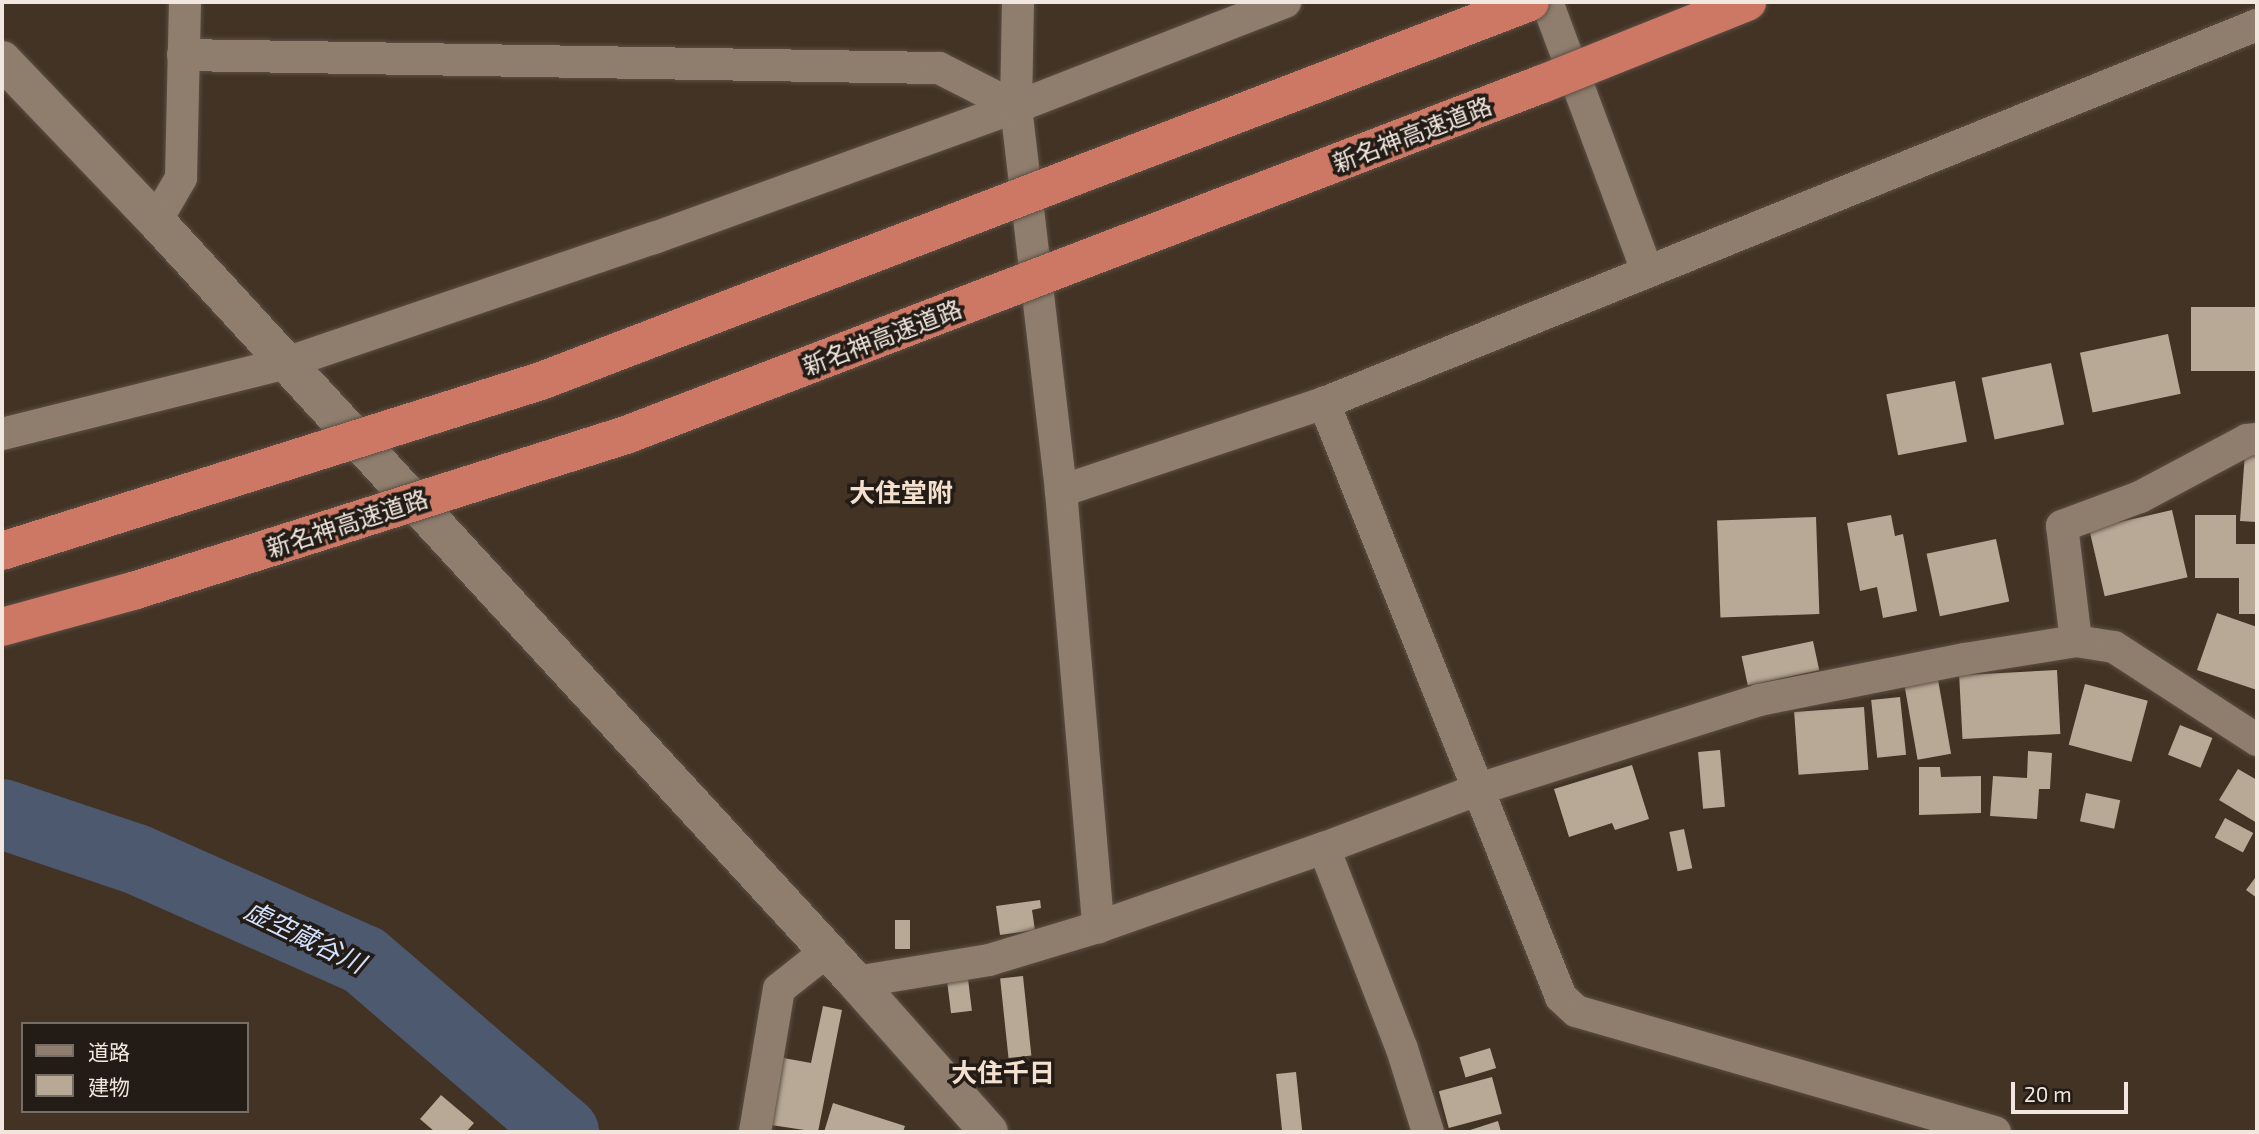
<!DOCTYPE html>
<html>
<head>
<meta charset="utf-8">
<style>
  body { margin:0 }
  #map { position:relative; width:2259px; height:1134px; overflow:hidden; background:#423325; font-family:"Exo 2","Noto Sans JP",sans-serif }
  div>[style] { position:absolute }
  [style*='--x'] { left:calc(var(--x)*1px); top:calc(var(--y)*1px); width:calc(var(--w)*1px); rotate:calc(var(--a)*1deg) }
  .river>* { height:70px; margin:-35px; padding:0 35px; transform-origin:35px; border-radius:35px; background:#4d596f }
  .building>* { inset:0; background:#b8a996; transform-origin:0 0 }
  .roads { filter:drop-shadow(0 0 2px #5c4f44) drop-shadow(0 0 2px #5c4f44) }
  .minor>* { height:32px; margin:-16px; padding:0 16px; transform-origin:16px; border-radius:16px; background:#8f7e6e }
  .tertiary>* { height:38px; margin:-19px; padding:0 19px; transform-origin:19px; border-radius:19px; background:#8f7e6e }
  .bridges { filter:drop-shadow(0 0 2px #5c4f44) drop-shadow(0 0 2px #5c4f44) }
  .motorway-bridge>* { height:38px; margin:-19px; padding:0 19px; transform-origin:19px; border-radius:19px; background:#cc7865 }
  span { translate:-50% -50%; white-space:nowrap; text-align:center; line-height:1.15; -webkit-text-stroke:7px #231c16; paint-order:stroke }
  .street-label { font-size:24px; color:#f1e7df }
  .neighbourhood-label { font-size:26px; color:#f3e0ce; font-weight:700 }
  .water-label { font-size:26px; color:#d2e1fd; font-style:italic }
  .frame { position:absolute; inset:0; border:4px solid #f1e7df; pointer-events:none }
  .legend { position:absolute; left:21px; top:1022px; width:228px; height:91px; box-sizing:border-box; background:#231c16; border:2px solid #756d66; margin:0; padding:9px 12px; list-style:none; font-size:21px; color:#f1e7df }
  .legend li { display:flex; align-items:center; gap:14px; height:35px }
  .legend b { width:35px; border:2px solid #756d66 }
  .scale { position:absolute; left:2011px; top:1082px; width:117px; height:32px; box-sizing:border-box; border:4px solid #f1e7df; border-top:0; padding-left:9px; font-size:21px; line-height:24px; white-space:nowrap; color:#f1e7df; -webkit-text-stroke:5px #231c16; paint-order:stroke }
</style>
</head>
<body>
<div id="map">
  <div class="river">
    <i style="--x:2;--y:814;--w:141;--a:18.6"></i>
    <i style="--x:136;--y:859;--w:249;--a:23.9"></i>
    <i style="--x:364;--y:960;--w:264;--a:40.7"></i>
  </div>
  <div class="building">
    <i style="left:2257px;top:307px;width:64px;height:66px;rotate:90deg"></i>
    <i style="left:2168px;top:334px;width:61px;height:90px;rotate:78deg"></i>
    <i style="left:2051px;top:363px;width:63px;height:71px;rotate:78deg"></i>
    <i style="left:1955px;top:381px;width:62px;height:70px;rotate:79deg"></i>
    <i style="clip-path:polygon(2245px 453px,2257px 454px,2257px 522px,2240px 521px)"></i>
    <i style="left:2172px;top:510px;width:69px;height:85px;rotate:77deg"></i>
    <i style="clip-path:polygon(1891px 515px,1895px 536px,1903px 534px,1917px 611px,1883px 618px,1877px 587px,1860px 591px,1847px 523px)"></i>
    <i style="clip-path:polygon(2195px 515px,2236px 515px,2236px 544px,2257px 544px,2257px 614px,2239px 614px,2239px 578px,2195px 578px)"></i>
    <i style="left:1816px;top:517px;width:97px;height:99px;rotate:88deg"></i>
    <i style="left:1996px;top:539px;width:64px;height:71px;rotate:78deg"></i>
    <i style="clip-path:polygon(2217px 613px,2257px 627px,2257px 690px,2197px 670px)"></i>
    <i style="left:1813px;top:641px;width:30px;height:73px;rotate:78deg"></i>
    <i style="left:2057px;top:670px;width:64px;height:98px;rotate:87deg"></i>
    <i style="left:1937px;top:674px;width:81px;height:34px;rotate:80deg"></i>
    <i style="left:2085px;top:684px;width:65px;height:63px;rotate:15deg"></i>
    <i style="left:1900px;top:697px;width:58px;height:29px;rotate:84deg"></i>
    <i style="left:1864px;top:707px;width:63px;height:70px;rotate:86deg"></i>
    <i style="left:2180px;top:725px;width:35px;height:32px;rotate:22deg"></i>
    <i style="left:1720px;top:750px;width:57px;height:22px;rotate:85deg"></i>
    <i style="clip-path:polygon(2028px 751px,2052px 753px,2050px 789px,2039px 789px,2037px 819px,1990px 816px,1993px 776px,2027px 778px)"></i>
    <i style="clip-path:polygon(1632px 765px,1649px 819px,1615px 830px,1612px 823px,1569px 837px,1554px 789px)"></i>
    <i style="clip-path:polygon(1919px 767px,1940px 767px,1941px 777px,1981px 776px,1981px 813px,1919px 815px)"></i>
    <i style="clip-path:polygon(2238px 769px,2257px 780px,2257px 823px,2219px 800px)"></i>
    <i style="left:2086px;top:793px;width:35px;height:29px;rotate:12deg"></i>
    <i style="left:2225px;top:818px;width:32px;height:22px;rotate:28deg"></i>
    <i style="left:1684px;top:829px;width:40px;height:15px;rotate:78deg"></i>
    <i style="clip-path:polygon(2255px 878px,2257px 880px,2257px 898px,2246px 890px)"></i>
    <i style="clip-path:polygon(1040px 900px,1041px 908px,1032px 910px,1035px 930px,1000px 935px,996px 906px)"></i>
    <i style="left:895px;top:920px;width:15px;height:29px"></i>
    <i style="left:1023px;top:976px;width:80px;height:23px;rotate:84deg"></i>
    <i style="left:968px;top:979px;width:32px;height:21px;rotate:83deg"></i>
    <i style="clip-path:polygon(823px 1006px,842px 1010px,818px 1132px,764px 1124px,778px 1057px,811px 1063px)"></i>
    <i style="left:1490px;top:1048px;width:21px;height:32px;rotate:73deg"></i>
    <i style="left:1296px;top:1072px;width:60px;height:20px;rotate:84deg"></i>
    <i style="left:1492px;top:1077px;width:38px;height:55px;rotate:75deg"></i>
    <i style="clip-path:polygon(441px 1095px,474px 1123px,466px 1132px,435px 1132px,420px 1119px)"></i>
    <i style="clip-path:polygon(833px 1103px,905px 1126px,903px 1132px,824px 1132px)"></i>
    <i style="clip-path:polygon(1498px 1121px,1501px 1132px,1464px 1132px)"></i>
  </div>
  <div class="roads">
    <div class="minor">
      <i style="--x:1018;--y:2;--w:105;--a:91.1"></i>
      <i style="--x:1016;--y:107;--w:387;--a:83.3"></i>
      <i style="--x:1061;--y:491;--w:438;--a:85.1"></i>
      <i style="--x:1547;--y:2;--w:287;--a:69.6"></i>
      <i style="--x:183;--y:55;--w:756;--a:0.99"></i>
      <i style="--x:939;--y:68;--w:86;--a:26.9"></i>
      <i style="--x:156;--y:221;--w:50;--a:-59.8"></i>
      <i style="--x:181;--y:178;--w:176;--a:-88.7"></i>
      <i style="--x:2;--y:434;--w:293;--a:-14"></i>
      <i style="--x:286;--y:363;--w:389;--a:-18.8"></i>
      <i style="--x:654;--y:238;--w:385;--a:-19.9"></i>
      <i style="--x:1016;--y:107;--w:289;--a:-21.3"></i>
      <i style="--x:1061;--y:491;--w:277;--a:-18.5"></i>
      <i style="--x:2076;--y:641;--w:116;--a:-96.9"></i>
      <i style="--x:2062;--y:526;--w:83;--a:-20.4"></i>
      <i style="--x:2140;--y:497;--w:121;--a:-28"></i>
      <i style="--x:2247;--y:440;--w:10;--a:-6"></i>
      <i style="--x:1324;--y:848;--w:216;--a:68.8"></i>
      <i style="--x:1402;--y:1049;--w:87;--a:72.6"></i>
      <i style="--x:856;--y:982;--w:135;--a:-9.4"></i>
      <i style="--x:989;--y:960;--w:114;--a:-16.8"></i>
      <i style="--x:1098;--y:927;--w:239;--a:-19.3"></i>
      <i style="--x:1324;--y:848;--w:166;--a:-20.8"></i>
      <i style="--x:1479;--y:789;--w:294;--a:-17.6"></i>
      <i style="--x:1759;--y:700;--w:210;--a:-11.3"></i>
      <i style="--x:1965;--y:659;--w:112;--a:-9.2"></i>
      <i style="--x:2076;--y:641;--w:38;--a:9"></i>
      <i style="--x:2114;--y:647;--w:171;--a:33"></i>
      <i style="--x:755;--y:1132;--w:145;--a:-80.5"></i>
      <i style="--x:779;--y:989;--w:61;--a:-38.4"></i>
      <i style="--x:1995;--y:1132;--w:436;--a:-163.9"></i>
      <i style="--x:1576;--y:1011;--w:21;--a:-137"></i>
      <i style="--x:1561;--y:997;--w:640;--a:-111.75"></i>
      <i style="--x:1324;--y:403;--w:1007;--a:-22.06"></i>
    </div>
    <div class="tertiary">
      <i style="--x:2;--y:60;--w:223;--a:46.3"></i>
      <i style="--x:156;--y:221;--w:1034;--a:47.39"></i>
      <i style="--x:856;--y:982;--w:200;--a:48.4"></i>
    </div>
  </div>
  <div class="bridges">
    <div class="motorway-bridge">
      <i style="--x:2;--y:551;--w:565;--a:-17.51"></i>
      <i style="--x:541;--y:381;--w:1059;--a:-20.97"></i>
      <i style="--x:2;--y:627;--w:136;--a:-15.4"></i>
      <i style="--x:133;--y:591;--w:517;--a:-17.56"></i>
      <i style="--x:626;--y:435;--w:981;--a:-20.97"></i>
      <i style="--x:1542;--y:84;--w:221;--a:-21.8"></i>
    </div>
  </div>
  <div class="street-label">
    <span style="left:1412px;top:134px;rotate:-21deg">新名神高速道路</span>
    <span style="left:882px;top:337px;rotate:-21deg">新名神高速道路</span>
    <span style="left:347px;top:523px;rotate:-18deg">新名神高速道路</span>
  </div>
  <div class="neighbourhood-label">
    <span style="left:901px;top:492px">大住堂附</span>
    <span style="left:1003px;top:1072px">大住千日</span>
  </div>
  <div class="water-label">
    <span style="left:305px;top:936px;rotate:26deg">虚空蔵谷川</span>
  </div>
  <div class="frame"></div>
  <ul class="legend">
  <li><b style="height:9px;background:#8f7e6e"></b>道路</li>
  <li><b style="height:19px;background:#b8a996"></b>建物</li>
  </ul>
  <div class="scale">20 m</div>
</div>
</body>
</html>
